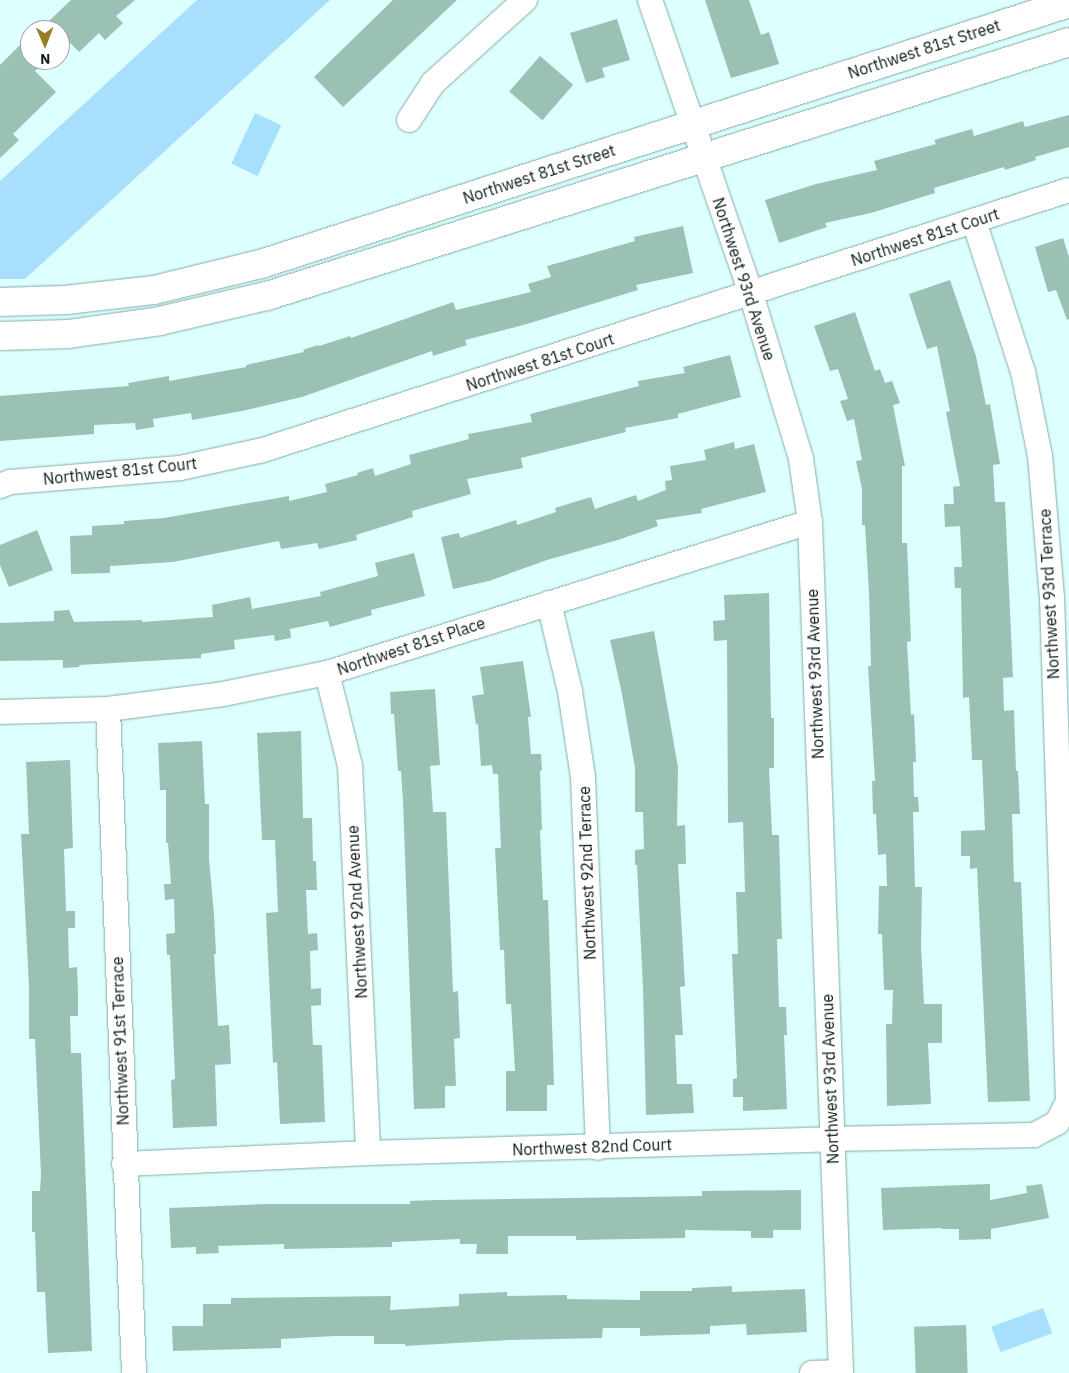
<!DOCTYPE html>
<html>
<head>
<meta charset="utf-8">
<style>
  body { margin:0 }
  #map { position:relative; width:1069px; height:1373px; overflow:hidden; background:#ddfffd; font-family:"IBM Plex Sans",sans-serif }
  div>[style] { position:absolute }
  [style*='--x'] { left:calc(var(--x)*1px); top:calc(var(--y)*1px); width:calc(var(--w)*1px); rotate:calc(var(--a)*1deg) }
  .water>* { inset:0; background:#a8dffd; transform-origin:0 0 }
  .building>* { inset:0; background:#9bc1b4; transform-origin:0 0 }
  .roads { filter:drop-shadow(0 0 1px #84acaa) drop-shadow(0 0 1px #84acaa) }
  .street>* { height:24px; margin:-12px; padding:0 12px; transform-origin:12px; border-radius:12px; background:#fff }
  .secondary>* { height:28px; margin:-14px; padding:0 14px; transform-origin:14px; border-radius:14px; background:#fff }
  span { translate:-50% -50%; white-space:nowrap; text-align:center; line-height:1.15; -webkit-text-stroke:5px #fff; paint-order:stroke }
  .street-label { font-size:16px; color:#0b1b1a }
  .north { position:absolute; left:20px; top:20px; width:50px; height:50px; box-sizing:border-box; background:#fff; border:1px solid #9da4a3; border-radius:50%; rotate:179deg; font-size:14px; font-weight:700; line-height:20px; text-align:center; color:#0b1b1a }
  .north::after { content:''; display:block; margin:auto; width:18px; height:22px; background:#987d25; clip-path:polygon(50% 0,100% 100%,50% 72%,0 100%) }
</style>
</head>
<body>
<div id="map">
  <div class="water">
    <i style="clip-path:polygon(197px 0,330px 0,25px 279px,0 279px,0 181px)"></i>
    <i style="left:255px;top:113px;width:29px;height:56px;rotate:25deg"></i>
    <i style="left:1043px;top:1308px;width:27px;height:55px;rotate:70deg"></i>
  </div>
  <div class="building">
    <i style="clip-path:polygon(71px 0,135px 0,116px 16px,123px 23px,105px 40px,99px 33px,79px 52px,49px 21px)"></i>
    <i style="clip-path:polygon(393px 0,457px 0,343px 107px,314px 77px)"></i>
    <i style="clip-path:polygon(705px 0,749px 0,761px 35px,769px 32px,779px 64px,731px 78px)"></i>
    <i style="clip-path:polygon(617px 19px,630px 60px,602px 68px,605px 77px,586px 83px,570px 33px)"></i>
    <i style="clip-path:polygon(30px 35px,30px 60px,47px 60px,35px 71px,56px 92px,13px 134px,19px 140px,0 158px,0 65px)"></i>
    <i style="left:540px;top:56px;width:44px;height:47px;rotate:41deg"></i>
    <i style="clip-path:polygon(1069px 115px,1069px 147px,1035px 157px,1036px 160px,1005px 170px,1004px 167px,934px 188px,935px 193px,871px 213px,825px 223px,827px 227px,779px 243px,765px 200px,816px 184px,877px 170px,874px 161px,936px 144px,934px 140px,972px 129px,974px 136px,1023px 121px,1025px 127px)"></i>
    <i style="clip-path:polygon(683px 226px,693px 273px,636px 285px,638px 290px,527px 324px,465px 340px,467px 345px,433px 356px,432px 351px,302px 397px,242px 411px,192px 420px,191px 413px,153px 419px,154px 427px,136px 430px,135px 423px,94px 425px,94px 434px,0 441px,0 396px,129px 386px,128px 383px,169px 376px,169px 381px,246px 367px,246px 365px,304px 352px,303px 350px,318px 345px,319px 346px,350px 336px,351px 338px,453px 302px,456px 310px,531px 292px,528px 284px,551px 277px,547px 266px,635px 241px,634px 237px)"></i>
    <i style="clip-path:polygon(1063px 238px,1069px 257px,1069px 319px,1067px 320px,1056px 290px,1048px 292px,1035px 247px)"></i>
    <i style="clip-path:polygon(950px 280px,976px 356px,986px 405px,990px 404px,1000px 464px,993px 465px,995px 502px,1005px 502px,1013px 677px,1003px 678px,1004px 711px,1014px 710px,1016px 771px,1018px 771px,1020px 814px,1012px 814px,1014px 882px,1021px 882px,1030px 1101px,988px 1102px,977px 868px,970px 869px,970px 856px,961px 856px,961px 831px,985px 830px,982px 760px,972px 760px,969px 697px,963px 698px,961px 588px,955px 588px,954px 567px,962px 567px,960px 526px,945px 527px,944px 504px,954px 504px,953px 487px,960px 486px,946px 412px,950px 411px,937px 346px,927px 349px,909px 294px)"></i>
    <i style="clip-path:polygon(855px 312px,875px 371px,880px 369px,885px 383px,892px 381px,900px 403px,893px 405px,905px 466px,902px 466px,902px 543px,907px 543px,911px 641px,907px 642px,911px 715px,914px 714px,916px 762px,913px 762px,914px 797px,918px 797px,919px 812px,913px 812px,915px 887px,922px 887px,921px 946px,924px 1004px,942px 1004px,942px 1043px,928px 1043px,931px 1104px,887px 1106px,886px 1024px,892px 1024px,893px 990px,884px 990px,882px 934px,878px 934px,879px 886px,887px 886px,886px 854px,878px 855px,876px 814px,873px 814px,872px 781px,875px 781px,868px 666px,871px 666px,869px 593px,865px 525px,862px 525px,862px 489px,856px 461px,862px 460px,854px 419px,847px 421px,840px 401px,848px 399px,838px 369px,830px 371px,814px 326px)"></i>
    <i style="clip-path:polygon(730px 355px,741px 397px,678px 414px,678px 418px,625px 428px,626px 432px,521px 458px,523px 468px,467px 479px,471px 494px,412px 511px,413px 517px,356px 535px,357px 540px,319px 549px,317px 543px,281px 549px,279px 541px,173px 562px,110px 566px,110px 573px,71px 574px,70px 536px,92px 535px,92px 526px,124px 524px,124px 521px,164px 518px,289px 496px,289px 501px,327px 492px,325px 484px,358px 475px,357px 473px,373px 468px,375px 476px,411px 464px,409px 455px,469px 439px,468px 434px,532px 422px,530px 414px,639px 386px,638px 381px,685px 373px,683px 367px)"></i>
    <i style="clip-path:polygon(734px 442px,735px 449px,754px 444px,766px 492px,701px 509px,702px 513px,656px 520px,658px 526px,618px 540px,547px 560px,489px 581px,453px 589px,441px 537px,459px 533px,460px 538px,516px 520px,517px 525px,556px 512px,555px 508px,591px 497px,595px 509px,636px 495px,638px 501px,666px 490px,665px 481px,672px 480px,670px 466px,706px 460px,704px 450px)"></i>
    <i style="clip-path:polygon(37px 530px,53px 570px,9px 587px,0 565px,0 545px)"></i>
    <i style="clip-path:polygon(414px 553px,425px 596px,371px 610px,372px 615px,330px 627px,328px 621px,290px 629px,291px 638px,275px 641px,274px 635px,234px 640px,235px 649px,201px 654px,201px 658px,79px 665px,80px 667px,63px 668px,63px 660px,0 661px,0 623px,54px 621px,54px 611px,69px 610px,74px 622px,142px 620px,142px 622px,213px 617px,212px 605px,250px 597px,252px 609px,321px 596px,320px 592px,378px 576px,375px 563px)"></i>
    <i style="clip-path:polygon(769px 593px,771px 718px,774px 718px,774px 768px,769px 768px,772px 835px,779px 835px,782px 939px,777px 939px,779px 1007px,786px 1007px,787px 1035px,784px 1035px,787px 1109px,743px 1111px,743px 1097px,733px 1097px,733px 1079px,737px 1078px,732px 954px,738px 954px,736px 892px,745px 892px,743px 822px,728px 823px,727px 640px,714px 641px,713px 621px,725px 620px,724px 595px)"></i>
    <i style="clip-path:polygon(654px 631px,678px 767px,677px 826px,685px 825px,686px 864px,678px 864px,685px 986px,680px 987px,683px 1035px,675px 1035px,677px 1084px,692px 1084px,694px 1113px,646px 1115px,643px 988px,637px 865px,635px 865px,635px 850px,644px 849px,643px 812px,635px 812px,635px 768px,622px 694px,610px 640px)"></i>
    <i style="clip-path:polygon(523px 661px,531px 717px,528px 717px,531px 754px,541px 754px,542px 770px,540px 771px,542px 830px,540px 830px,543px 900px,548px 900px,554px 1085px,547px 1085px,547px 1111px,506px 1111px,506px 1071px,515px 1071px,511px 1004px,506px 1004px,504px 950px,500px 950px,495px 848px,501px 848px,498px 774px,493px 774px,492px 765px,481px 766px,478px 724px,476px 725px,472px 696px,484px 694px,480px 667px)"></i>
    <i style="clip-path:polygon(435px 689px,440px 765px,430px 766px,433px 812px,446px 812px,453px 992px,458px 991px,460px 1038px,454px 1039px,456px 1086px,445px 1086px,445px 1108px,414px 1109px,403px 801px,401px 771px,398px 771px,394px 714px,391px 714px,390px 692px)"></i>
    <i style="clip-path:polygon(301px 731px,303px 818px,312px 818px,313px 861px,316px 861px,317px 890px,306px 890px,308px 934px,317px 933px,318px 950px,310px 951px,311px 989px,321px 988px,321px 1005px,311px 1006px,313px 1045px,322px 1045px,325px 1122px,280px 1124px,277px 1062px,273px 1063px,266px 913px,278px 912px,275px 840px,262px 840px,257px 733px)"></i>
    <i style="clip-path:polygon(202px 741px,205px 804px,209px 804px,209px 859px,214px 914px,216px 954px,214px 954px,218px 1026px,229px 1025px,231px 1064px,215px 1065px,217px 1126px,173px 1128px,171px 1080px,175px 1079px,170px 955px,167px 955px,166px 934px,175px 933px,174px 899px,165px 900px,164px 884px,171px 884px,168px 843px,166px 843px,166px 790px,160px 790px,158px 743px)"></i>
    <i style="clip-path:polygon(70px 760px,73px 848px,64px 849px,66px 911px,75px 911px,75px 928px,68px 928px,69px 968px,77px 967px,78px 993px,78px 1016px,70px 1016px,71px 1053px,81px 1053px,92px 1351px,48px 1353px,45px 1292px,37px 1292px,35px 1232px,32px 1232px,32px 1191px,40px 1191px,41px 1175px,35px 1039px,29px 1039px,29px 985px,21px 834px,29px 834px,26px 762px)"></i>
    <i style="clip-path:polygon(990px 1184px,990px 1200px,1027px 1193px,1026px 1186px,1042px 1184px,1049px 1218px,991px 1229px,991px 1239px,959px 1240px,959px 1229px,942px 1229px,942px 1228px,883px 1230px,881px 1188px)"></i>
    <i style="clip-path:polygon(801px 1190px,801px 1230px,773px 1230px,773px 1238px,751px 1238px,751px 1231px,685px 1230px,685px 1238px,576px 1240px,576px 1236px,508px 1236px,508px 1254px,476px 1254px,477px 1244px,460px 1244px,460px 1239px,392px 1242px,392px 1247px,284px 1249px,284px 1244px,218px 1246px,219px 1253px,196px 1254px,196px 1247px,171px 1248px,169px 1208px,266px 1204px,410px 1204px,410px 1201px,436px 1200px,702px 1196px,702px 1191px)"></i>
    <i style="clip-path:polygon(732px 1286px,732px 1292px,805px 1289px,807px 1332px,747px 1335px,746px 1324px,710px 1326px,710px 1334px,640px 1336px,640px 1328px,603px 1328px,602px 1338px,509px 1340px,405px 1346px,405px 1344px,374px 1344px,374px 1336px,334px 1336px,281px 1339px,281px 1348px,173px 1351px,172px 1326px,203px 1326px,203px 1304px,231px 1304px,231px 1298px,391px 1296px,390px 1310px,459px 1306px,459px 1294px,507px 1292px,507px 1296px,567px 1295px,567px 1299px,640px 1300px,640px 1291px,692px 1291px,692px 1288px)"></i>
    <i style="left:966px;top:1325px;width:48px;height:52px;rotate:88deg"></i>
  </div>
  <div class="roads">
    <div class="street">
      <i style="--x:650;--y:0;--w:311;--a:71"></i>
      <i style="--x:751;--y:294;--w:172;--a:73.1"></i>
      <i style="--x:801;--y:459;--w:64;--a:81.9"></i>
      <i style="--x:810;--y:522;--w:852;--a:87.91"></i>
      <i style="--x:409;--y:120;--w:44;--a:-57"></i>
      <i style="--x:433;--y:83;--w:124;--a:-42.1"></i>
      <i style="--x:0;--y:486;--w:11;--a:-22"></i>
      <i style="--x:10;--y:482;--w:171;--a:-4.7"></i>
      <i style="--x:180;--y:468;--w:85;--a:-12.2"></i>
      <i style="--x:263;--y:450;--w:847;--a:-17.88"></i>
      <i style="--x:549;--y:603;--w:90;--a:76.6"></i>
      <i style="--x:570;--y:691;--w:87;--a:81.4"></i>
      <i style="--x:583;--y:777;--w:371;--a:87.7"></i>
      <i style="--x:327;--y:673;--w:96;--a:76.1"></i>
      <i style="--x:350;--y:766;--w:387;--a:87.3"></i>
      <i style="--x:108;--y:709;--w:665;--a:87.76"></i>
      <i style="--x:0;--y:712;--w:108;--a:-1.6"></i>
      <i style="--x:108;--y:709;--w:116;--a:-7.4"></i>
      <i style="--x:223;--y:694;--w:106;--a:-11.4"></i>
      <i style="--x:327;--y:673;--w:506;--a:-17.36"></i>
      <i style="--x:124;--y:1164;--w:244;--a:-2.6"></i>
      <i style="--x:368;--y:1153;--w:464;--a:-1.7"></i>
      <i style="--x:832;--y:1139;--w:202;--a:-1.1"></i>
      <i style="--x:1034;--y:1135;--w:26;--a:-28"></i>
      <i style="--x:1057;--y:1123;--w:25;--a:-63"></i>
      <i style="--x:1068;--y:1101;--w:503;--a:-91.82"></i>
      <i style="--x:1052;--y:598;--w:143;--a:-94.8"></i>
      <i style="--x:1040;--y:456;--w:86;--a:-101.4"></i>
      <i style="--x:1023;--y:372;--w:159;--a:-108"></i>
      <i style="--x:812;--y:1373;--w:29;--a:-2"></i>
    </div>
    <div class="secondary">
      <i style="--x:0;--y:302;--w:66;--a:-1.7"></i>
      <i style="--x:66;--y:300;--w:89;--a:-6.5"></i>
      <i style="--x:154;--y:290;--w:110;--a:-13.7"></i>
      <i style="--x:261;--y:264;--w:849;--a:-17.9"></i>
      <i style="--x:0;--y:336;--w:68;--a:-1.7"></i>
      <i style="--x:68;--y:334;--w:93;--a:-8"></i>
      <i style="--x:160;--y:321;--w:110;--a:-13.2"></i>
      <i style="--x:267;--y:296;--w:841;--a:-17.57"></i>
    </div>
  </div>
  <div class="street-label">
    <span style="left:924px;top:49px;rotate:-18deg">Northwest 81st Street</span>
    <span style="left:539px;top:174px;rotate:-18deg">Northwest 81st Street</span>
    <span style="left:925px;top:237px;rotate:-18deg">Northwest 81st Court</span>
    <span style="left:744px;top:279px;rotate:72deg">Northwest 93rd Avenue</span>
    <span style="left:540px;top:362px;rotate:-18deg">Northwest 81st Court</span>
    <span style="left:120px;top:471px;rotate:-6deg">Northwest 81st Court</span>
    <span style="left:1049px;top:594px;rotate:-93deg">Northwest 93rd Terrace</span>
    <span style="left:411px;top:646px;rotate:-18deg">Northwest 81st Place</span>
    <span style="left:815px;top:674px;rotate:-92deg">Northwest 93rd Avenue</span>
    <span style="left:587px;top:873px;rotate:-92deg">Northwest 92nd Terrace</span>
    <span style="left:357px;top:912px;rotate:-93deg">Northwest 92nd Avenue</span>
    <span style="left:120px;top:1041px;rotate:-92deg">Northwest 91st Terrace</span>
    <span style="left:830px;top:1079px;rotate:-92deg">Northwest 93rd Avenue</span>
    <span style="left:592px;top:1147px;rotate:-2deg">Northwest 82nd Court</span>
  </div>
  <div class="north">N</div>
</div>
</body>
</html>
